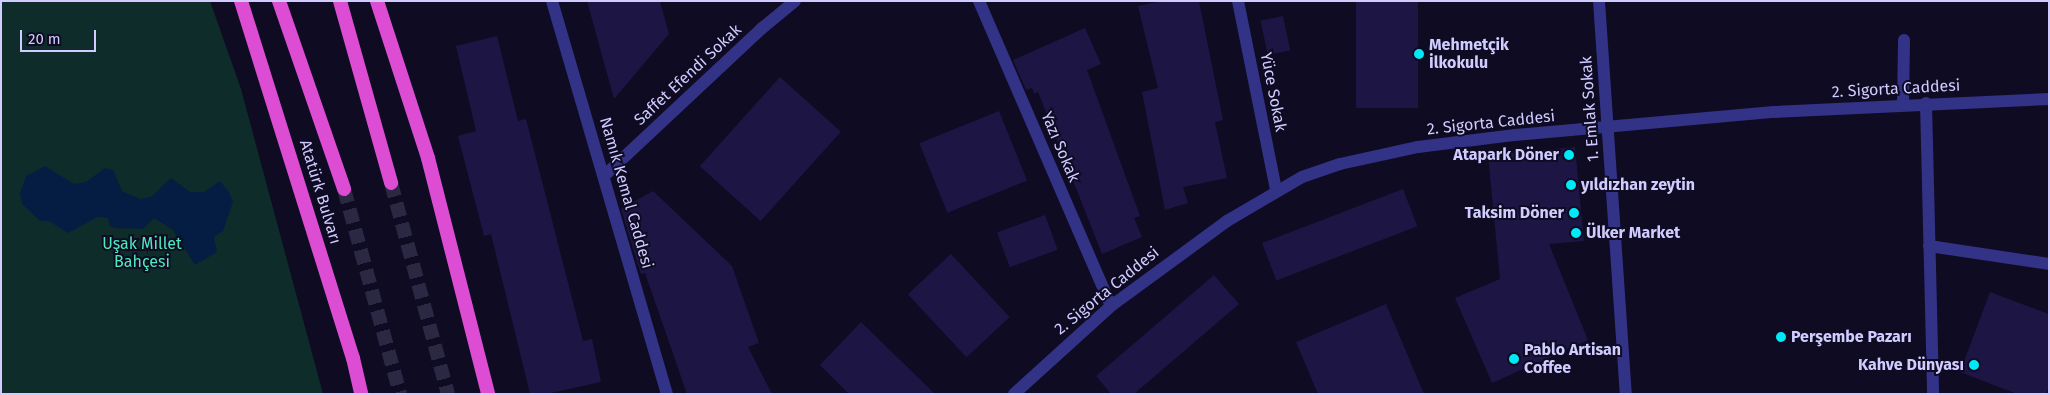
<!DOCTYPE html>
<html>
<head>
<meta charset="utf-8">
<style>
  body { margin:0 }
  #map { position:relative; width:2050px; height:395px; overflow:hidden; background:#0e0b22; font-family:"Fira Sans",sans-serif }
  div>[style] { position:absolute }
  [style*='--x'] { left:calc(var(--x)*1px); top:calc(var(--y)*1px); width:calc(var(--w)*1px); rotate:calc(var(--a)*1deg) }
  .green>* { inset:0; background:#0e2d2a }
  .water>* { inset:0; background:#051d42 }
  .building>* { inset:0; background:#1d1645; transform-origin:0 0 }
  .trunk-tunnel>* { height:14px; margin-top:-7px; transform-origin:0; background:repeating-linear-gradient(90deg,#2b2843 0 14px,transparent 0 21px) }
  .minor>* { height:12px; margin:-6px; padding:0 6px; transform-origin:6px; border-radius:6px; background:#323286 }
  .tertiary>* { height:12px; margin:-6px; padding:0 6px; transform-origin:6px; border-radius:6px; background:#323286 }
  .trunk>* { height:14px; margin:-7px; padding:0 7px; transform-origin:7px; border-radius:7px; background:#dc4dd3 }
  .dots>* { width:14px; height:14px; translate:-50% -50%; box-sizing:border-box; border:2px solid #0e0b22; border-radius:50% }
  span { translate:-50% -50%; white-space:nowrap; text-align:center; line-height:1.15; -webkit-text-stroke:4px #0e0b22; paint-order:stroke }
  .poi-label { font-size:16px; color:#d0ccff; font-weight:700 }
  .left { translate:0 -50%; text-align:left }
  .right { translate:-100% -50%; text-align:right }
  .street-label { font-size:16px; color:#d0ccff }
  .park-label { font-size:16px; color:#4eeabc }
  .frame { position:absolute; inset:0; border:2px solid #d0ccff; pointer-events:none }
  .scale { position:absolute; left:20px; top:30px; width:76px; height:22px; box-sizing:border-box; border:2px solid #d0ccff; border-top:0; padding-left:6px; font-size:15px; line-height:18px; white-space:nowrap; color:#d0ccff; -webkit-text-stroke:4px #0e0b22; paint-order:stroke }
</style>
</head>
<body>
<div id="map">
  <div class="green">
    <i style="clip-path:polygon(1px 1px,210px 1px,241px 89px,323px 394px,1px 394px)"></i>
  </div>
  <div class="water">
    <i style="clip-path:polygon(45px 166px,74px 184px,86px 182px,105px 168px,113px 170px,122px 191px,140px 199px,151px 197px,171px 178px,190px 192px,204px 192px,220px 181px,229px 192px,233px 202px,223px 231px,214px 237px,217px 252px,195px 265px,173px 230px,154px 218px,143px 229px,115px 228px,110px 226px,108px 218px,98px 217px,68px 233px,49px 221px,40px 221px,22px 204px,20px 193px,26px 176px)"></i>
  </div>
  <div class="building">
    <i style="clip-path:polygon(587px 1px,660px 1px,669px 34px,614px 99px)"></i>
    <i style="clip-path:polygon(1162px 1px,1199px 1px,1223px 120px,1215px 122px,1227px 178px,1183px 187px,1188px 203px,1165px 210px,1142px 92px,1158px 88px,1138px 6px)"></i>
    <i style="left:1356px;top:1px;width:62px;height:107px"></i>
    <i style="left:1283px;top:16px;width:35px;height:23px;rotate:78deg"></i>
    <i style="clip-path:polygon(1085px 28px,1101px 64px,1087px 70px,1140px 216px,1134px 218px,1142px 237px,1102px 254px,1038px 92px,1034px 94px,1032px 88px,1026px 90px,1013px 60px)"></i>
    <i style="clip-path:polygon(497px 36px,518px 121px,526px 119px,583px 341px,592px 339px,601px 382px,546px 394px,530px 394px,491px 234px,484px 236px,458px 136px,476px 131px,456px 46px)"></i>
    <i style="left:780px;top:77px;width:82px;height:120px;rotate:42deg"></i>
    <i style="left:999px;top:111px;width:75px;height:86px;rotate:68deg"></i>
    <i style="clip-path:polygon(1575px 147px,1584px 241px,1549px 244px,1588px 340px,1492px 383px,1455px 298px,1500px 279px,1488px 155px)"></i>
    <i style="left:1403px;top:189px;width:40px;height:151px;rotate:69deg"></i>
    <i style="clip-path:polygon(653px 191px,732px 266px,759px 343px,748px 347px,772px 394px,687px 394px,645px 273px,641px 274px,640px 271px,621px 209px)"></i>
    <i style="left:1045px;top:215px;width:37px;height:51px;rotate:70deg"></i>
    <i style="left:951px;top:254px;width:86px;height:59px;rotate:47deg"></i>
    <i style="clip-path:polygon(1214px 275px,1239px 304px,1134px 394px,1111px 394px,1096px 376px)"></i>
    <i style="clip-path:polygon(1990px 292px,2049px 314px,2049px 386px,2046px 394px,2017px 394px,1960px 372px)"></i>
    <i style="clip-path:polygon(1386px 304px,1424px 394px,1318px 394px,1296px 342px)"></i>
    <i style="clip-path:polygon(861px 322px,935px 394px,849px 394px,820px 365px)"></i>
  </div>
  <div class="trunk-tunnel">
    <i style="--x:391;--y:183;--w:219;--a:74.9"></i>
    <i style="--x:344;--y:189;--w:213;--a:74.7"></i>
  </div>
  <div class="minor">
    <i style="--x:552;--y:1;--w:409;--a:73.7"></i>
    <i style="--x:979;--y:1;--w:332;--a:66.6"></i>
    <i style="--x:1238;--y:1;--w:193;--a:78.6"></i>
    <i style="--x:1926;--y:103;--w:291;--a:88.6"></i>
    <i style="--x:1903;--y:105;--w:65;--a:-89.1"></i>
    <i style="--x:605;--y:175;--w:214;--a:-43.1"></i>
    <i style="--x:761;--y:29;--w:44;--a:-39.5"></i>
    <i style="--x:1929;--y:246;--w:121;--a:8.5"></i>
    <i style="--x:1014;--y:394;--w:131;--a:-42.2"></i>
    <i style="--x:1111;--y:306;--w:144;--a:-36.2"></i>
    <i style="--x:1227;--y:221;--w:87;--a:-30.4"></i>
    <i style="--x:1302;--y:177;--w:40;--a:-18.9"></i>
    <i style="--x:1340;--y:164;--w:80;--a:-12.3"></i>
    <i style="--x:1418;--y:147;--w:98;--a:-7.1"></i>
    <i style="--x:1515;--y:135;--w:260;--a:-5.1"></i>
    <i style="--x:1774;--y:112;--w:275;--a:-2.7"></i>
  </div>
  <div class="tertiary">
    <i style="--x:1599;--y:1;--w:394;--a:86.1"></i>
  </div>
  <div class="trunk">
    <i style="--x:241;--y:1;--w:374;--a:72.6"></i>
    <i style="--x:353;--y:358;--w:37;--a:77"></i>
    <i style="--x:279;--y:1;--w:199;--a:70.9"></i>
    <i style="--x:340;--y:1;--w:189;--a:74.3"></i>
    <i style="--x:377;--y:1;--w:165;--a:72"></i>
    <i style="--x:428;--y:158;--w:244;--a:75.7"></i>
  </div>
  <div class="dots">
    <i style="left:1419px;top:54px;background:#00e9f7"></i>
    <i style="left:1569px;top:155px;background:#00e9f7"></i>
    <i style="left:1571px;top:185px;background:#00e9f7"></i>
    <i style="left:1574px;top:213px;background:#00e9f7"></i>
    <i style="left:1576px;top:233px;background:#00e9f7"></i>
    <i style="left:1781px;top:337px;background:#00e9f7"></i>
    <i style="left:1514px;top:359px;background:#00e9f7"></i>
    <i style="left:1974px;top:365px;background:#00e9f7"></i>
  </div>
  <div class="poi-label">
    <span class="left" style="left:1429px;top:54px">Mehmetçik<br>İlkokulu</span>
    <span class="right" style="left:1559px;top:155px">Atapark Döner</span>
    <span class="left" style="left:1581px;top:185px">yıldızhan zeytin</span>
    <span class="right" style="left:1564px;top:213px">Taksim Döner</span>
    <span class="left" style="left:1586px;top:233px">Ülker Market</span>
    <span class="left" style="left:1791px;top:337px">Perşembe Pazarı</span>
    <span class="left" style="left:1524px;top:359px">Pablo Artisan<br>Coffee</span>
    <span class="right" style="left:1964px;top:365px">Kahve Dünyası</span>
  </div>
  <div class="street-label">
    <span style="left:688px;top:75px;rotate:-43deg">Saffet Efendi Sokak</span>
    <span style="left:1896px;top:89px;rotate:-3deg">2. Sigorta Caddesi</span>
    <span style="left:1273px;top:92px;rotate:79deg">Yüce Sokak</span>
    <span style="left:1590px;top:109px;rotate:-94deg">1. Emlak Sokak</span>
    <span style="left:1491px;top:123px;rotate:-6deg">2. Sigorta Caddesi</span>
    <span style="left:1060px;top:147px;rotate:67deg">Yazı Sokak</span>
    <span style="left:320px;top:192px;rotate:73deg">Atatürk Bulvarı</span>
    <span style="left:626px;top:193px;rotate:74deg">Namık Kemal Caddesi</span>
    <span style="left:1107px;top:291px;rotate:-39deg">2. Sigorta Caddesi</span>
  </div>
  <div class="park-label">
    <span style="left:142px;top:253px">Uşak Millet<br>Bahçesi</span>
  </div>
  <div class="frame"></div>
  <div class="scale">20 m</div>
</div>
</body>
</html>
